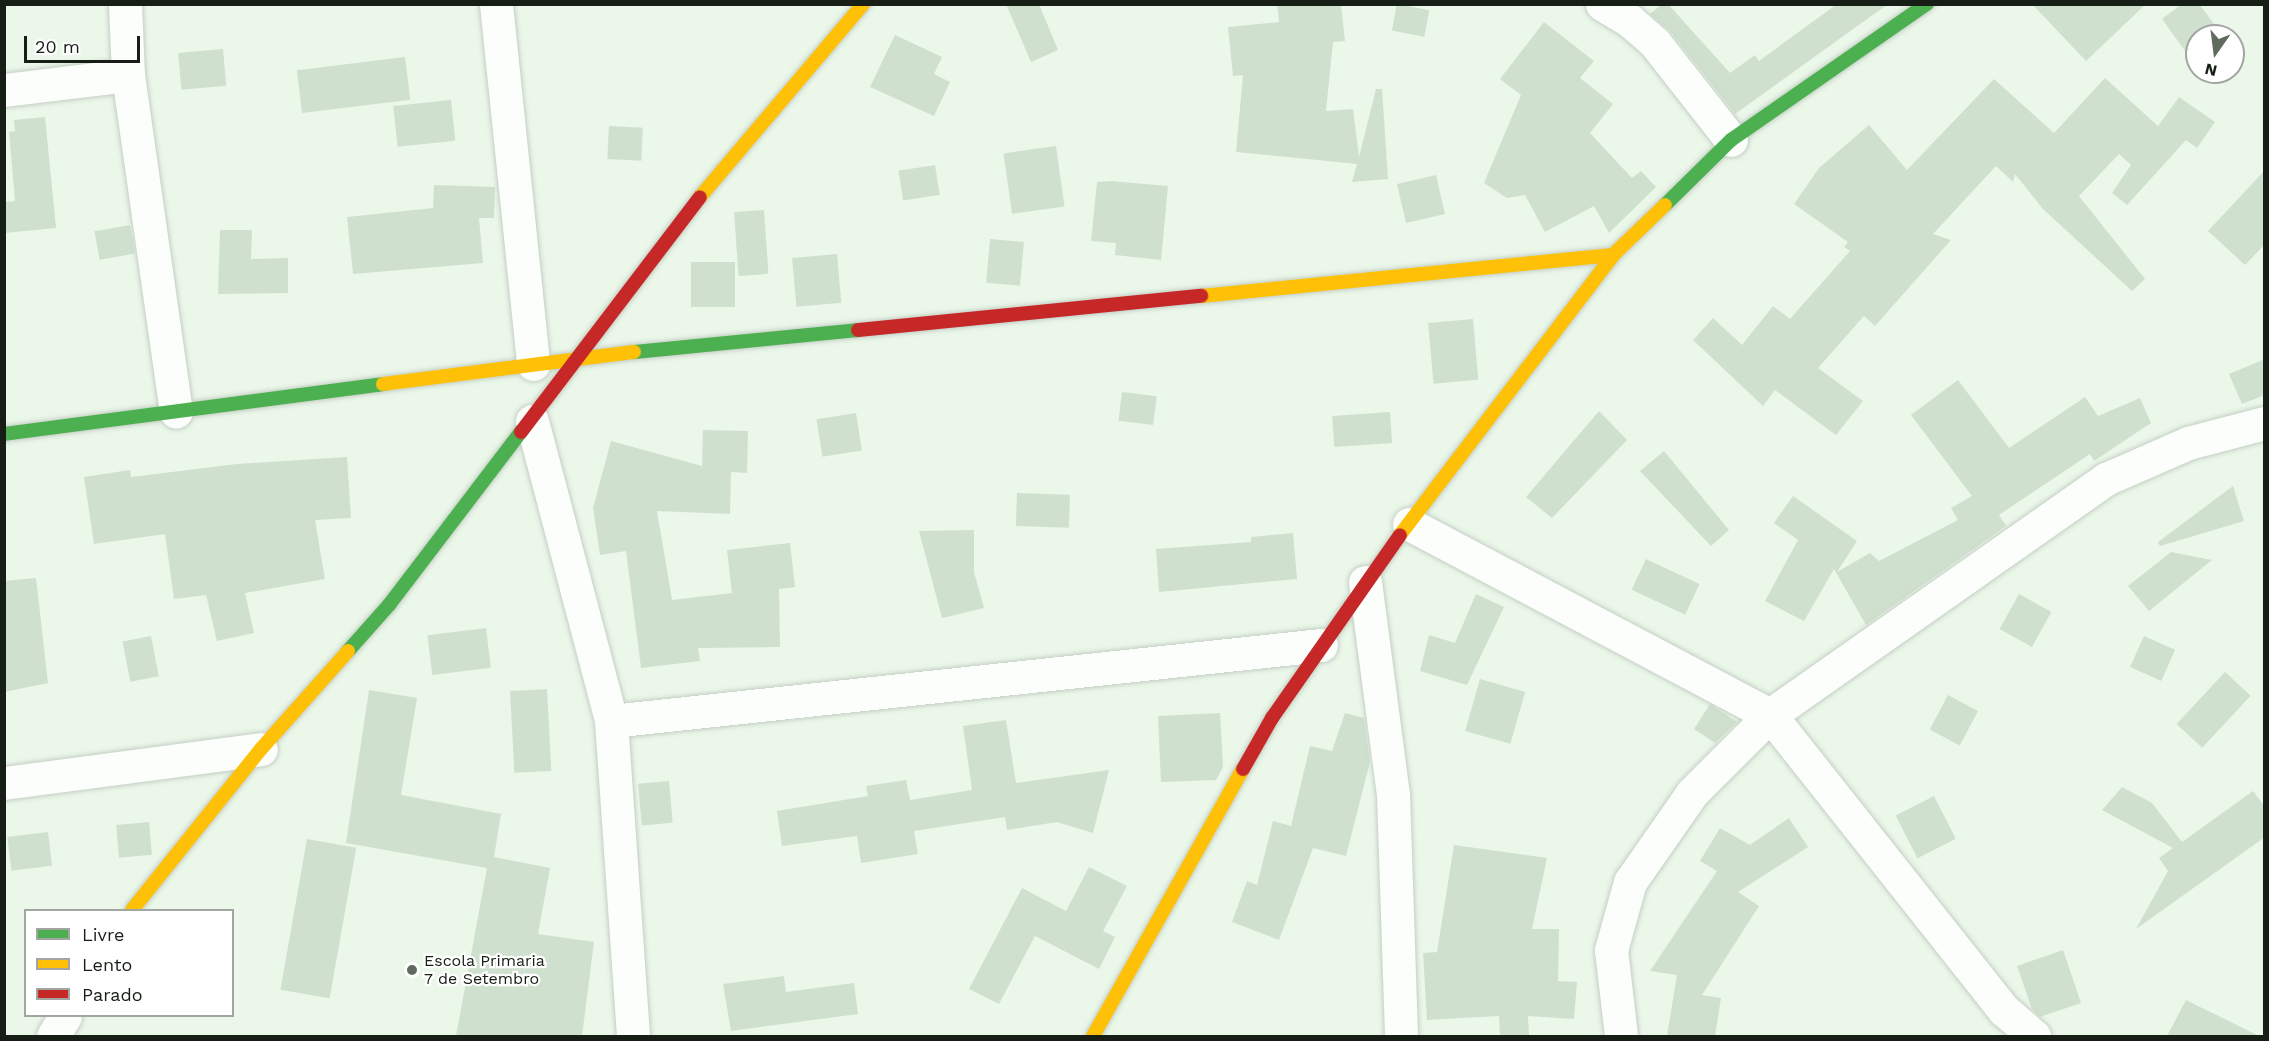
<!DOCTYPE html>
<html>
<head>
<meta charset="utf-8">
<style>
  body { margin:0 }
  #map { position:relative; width:2269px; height:1041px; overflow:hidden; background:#eaf7e9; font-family:"Work Sans",sans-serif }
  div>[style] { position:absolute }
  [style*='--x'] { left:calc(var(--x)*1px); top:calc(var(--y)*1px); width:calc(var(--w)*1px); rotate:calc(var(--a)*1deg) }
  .building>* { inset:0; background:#cfe1ce; transform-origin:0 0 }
  .roads { filter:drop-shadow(0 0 2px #c5cfc4) drop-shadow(0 0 2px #c5cfc4) }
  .street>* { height:33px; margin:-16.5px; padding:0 16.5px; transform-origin:16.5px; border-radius:16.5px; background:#fcfefc }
  .fast>* { height:14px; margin:-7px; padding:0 7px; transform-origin:7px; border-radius:7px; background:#4caf50 }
  .slow>* { height:14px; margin:-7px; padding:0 7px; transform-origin:7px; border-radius:7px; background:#ffc107 }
  .jam>* { height:14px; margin:-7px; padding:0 7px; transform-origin:7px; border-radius:7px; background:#c62828 }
  .dots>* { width:16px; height:16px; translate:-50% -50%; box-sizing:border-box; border:3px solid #fff; border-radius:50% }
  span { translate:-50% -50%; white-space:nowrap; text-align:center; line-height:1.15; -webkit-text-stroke:4.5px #fff; paint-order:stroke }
  .poi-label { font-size:16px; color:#161e15 }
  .left { translate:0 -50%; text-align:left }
  .frame { position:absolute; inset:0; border:6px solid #161e15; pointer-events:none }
  .legend { position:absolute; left:24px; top:909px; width:210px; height:108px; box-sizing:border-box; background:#fff; border:2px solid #a2a5a1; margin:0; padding:8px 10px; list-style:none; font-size:18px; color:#161e15 }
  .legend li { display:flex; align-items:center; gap:12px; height:30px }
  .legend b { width:30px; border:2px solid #a2a5a1 }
  .north { position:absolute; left:2185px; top:24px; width:60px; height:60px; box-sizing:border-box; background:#fff; border:2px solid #a2a5a1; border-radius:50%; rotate:194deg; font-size:16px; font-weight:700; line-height:24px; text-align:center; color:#161e15 }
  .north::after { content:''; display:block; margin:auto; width:21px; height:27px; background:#606a5f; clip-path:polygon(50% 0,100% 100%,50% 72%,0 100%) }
  .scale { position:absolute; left:24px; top:36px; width:116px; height:27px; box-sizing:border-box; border:3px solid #161e15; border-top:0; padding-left:8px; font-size:18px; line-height:21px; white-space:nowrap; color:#161e15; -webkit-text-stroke:4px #fff; paint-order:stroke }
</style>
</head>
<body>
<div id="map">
  <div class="building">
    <i style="clip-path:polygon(1006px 4px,1039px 4px,1058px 50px,1031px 62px)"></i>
    <i style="clip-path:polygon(1277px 4px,1341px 4px,1345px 41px,1333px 42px,1326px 111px,1353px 109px,1359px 157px,1376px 89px,1382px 89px,1388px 179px,1352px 182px,1357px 164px,1236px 152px,1243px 75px,1233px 76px,1228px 27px,1279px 22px)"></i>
    <i style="left:1397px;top:4px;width:33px;height:27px;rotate:11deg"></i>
    <i style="clip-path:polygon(1662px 4px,1668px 4px,1730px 73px,1755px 55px,1759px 61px,1837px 4px,1888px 4px,1735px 114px,1670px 31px,1650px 14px)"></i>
    <i style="clip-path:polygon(2032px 4px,2146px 4px,2086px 61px)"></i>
    <i style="clip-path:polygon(2182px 4px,2199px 4px,2220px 32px,2197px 36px,2197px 49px,2188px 55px,2162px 19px)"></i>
    <i style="clip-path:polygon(1544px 22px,1594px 61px,1580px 78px,1613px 104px,1590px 133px,1632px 178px,1641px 171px,1656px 187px,1609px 233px,1594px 206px,1545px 232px,1525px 195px,1507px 198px,1484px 183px,1521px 95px,1500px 79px)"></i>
    <i style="clip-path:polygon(895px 35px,942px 57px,934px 74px,950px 82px,934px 116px,870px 87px)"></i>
    <i style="left:223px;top:49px;width:37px;height:45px;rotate:85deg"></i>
    <i style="left:405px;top:57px;width:43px;height:109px;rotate:83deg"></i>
    <i style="clip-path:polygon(2105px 78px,2158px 126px,2179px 97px,2215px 122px,2197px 148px,2186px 140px,2127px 205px,2112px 193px,2131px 165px,2119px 154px,2079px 196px,2145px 279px,2132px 291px,2043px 209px,2015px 174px,2013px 182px,1996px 166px,1933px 234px,1951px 240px,1875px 326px,1864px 316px,1818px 368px,1863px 401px,1836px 435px,1775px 390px,1763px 406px,1693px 340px,1713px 318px,1742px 345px,1773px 306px,1790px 319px,1850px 251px,1844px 247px,1848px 242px,1794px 204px,1819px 168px,1869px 125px,1907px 170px,1994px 79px,2054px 133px)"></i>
    <i style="left:451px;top:100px;width:41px;height:58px;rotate:84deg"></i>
    <i style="clip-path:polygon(45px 117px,56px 228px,4px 233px,4px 202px,15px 201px,9px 132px,15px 131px,14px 120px)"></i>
    <i style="left:609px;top:126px;width:34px;height:33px;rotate:3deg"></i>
    <i style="left:1056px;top:146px;width:61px;height:53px;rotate:82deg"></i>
    <i style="left:935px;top:165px;width:30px;height:37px;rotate:81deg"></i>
    <i style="clip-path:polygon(2265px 170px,2265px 244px,2245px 265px,2208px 231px)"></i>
    <i style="left:1436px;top:175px;width:40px;height:40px;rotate:77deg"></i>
    <i style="clip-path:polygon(1111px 181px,1168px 186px,1161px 260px,1115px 255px,1116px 243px,1091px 241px,1097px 182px)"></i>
    <i style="clip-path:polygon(434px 185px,495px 187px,494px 218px,479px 218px,483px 263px,353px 274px,347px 217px,433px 208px)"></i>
    <i style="left:764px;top:210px;width:64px;height:30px;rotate:86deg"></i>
    <i style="left:130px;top:225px;width:29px;height:36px;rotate:80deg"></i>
    <i style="clip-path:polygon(220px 230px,252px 230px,251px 259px,288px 258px,288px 293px,218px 294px)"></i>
    <i style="left:990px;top:239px;width:34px;height:44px;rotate:5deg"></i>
    <i style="left:837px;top:254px;width:49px;height:45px;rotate:85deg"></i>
    <i style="left:691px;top:262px;width:44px;height:45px"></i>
    <i style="left:1473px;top:319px;width:61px;height:45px;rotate:85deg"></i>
    <i style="clip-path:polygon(2265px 359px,2265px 395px,2242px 404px,2229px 374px)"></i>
    <i style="clip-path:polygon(1958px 380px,2009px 448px,2085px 397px,2098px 416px,2140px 398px,2151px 423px,2094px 461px,2090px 454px,1999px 515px,2006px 526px,1866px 625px,1834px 569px,1804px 621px,1765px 601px,1798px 540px,1774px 523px,1793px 496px,1857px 541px,1837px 572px,1870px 553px,1879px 561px,1958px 520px,1951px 508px,1972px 496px,1911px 415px)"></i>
    <i style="left:1122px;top:392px;width:35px;height:29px;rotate:7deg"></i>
    <i style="clip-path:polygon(1599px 411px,1627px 440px,1552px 518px,1526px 497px)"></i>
    <i style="left:1390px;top:412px;width:31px;height:58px;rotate:86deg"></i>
    <i style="left:856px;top:413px;width:38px;height:40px;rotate:81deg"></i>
    <i style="clip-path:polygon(703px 430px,748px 431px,747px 473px,731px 472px,730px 514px,657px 511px,672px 600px,732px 593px,727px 550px,790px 543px,795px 587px,779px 589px,780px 647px,698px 648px,700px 661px,641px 668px,626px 551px,600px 555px,593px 508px,611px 441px,702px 466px)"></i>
    <i style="clip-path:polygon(1664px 451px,1729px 530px,1711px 546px,1640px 471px)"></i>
    <i style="clip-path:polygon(347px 457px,351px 518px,315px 520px,325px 579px,245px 593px,254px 633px,217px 641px,206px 595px,174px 599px,165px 534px,94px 544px,84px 477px,130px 470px,131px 477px,237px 464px)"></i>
    <i style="clip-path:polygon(2233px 486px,2244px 521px,2160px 546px,2158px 542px)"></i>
    <i style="left:1017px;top:493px;width:53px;height:33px;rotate:2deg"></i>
    <i style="clip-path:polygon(974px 530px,974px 572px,984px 608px,942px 618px,919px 531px)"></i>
    <i style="clip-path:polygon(1293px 533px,1297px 579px,1159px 592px,1156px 549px,1251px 542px,1251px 537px)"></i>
    <i style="clip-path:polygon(2171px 552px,2212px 560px,2149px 611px,2128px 586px)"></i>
    <i style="left:1646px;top:559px;width:59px;height:34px;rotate:25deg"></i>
    <i style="clip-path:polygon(36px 578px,48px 683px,4px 692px,4px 581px)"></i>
    <i style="clip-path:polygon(1476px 594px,1504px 607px,1467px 685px,1420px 671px,1429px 635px,1455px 643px)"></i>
    <i style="left:2019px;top:594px;width:37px;height:40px;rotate:29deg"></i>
    <i style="left:486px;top:628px;width:40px;height:59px;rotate:83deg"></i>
    <i style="left:151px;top:636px;width:41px;height:29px;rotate:79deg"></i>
    <i style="left:2144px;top:636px;width:34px;height:34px;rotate:24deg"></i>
    <i style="left:2225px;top:672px;width:35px;height:71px;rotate:43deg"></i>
    <i style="left:1480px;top:679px;width:47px;height:54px;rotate:16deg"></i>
    <i style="left:547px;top:689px;width:82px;height:37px;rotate:87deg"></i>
    <i style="clip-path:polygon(369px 690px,417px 698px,401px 795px,501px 814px,494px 857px,550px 868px,538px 934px,594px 942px,582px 1036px,456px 1036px,487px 868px,346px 843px)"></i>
    <i style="left:1948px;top:695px;width:34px;height:39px;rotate:28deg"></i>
    <i style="clip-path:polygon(1710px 704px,1737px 722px,1715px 743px,1694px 729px)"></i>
    <i style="clip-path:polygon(1220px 713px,1223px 767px,1216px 780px,1161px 782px,1158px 716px)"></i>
    <i style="clip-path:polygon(1345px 713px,1364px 718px,1370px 762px,1346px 856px,1313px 848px,1279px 940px,1232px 922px,1247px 881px,1257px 885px,1273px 821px,1291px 826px,1310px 746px,1332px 751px)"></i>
    <i style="clip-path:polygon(1006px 720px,1016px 783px,1109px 770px,1093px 833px,1057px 822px,1007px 830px,1005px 817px,914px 831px,918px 854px,861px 863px,857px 836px,782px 846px,777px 811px,868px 796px,866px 786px,906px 780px,910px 800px,972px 790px,963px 726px)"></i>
    <i style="left:669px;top:781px;width:42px;height:31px;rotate:85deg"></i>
    <i style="clip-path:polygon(2122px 787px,2152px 803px,2182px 842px,2253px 791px,2265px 807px,2265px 837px,2136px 929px,2168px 871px,2159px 858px,2173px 848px,2102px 810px)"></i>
    <i style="left:1934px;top:796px;width:48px;height:43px;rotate:63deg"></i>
    <i style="clip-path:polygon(1789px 818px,1808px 847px,1738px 892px,1759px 906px,1702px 995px,1721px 998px,1715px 1036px,1667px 1036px,1677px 975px,1650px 971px,1717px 871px,1700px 861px,1720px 828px,1750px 845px)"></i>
    <i style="left:149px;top:822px;width:33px;height:33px;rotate:85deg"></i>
    <i style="left:48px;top:832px;width:34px;height:41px;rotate:83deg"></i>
    <i style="left:307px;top:839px;width:50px;height:153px;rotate:10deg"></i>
    <i style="clip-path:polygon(1454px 845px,1547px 858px,1532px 929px,1559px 929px,1558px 981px,1577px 982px,1574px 1019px,1528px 1016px,1529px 1036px,1500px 1036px,1499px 1016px,1427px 1020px,1423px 953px,1437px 952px)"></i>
    <i style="clip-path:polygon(1089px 867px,1127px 886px,1103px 931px,1115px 937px,1099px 969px,1035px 936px,999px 1004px,969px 989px,1022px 888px,1066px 911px)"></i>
    <i style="clip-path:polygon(2063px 950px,2081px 1003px,2040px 1017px,2032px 1009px,2017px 966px)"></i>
    <i style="clip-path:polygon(784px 976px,786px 992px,854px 983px,858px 1014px,731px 1031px,723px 984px)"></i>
    <i style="clip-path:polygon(2186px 1000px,2259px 1036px,2167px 1036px)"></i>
  </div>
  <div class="roads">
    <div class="street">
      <i style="--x:125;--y:4;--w:71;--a:87.6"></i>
      <i style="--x:128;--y:75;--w:340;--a:81.9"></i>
      <i style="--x:496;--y:4;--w:362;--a:84.1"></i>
      <i style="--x:1602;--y:4;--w:33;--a:31"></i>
      <i style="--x:1630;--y:21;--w:33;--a:41"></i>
      <i style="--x:1655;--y:43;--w:123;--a:51.9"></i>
      <i style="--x:4;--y:90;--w:125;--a:-6.9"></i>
      <i style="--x:532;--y:421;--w:310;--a:75.2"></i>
      <i style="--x:611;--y:721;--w:316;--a:86"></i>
      <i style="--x:1409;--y:524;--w:408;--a:27.9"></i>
      <i style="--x:1770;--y:715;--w:377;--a:51.6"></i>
      <i style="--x:2004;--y:1010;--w:40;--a:41"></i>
      <i style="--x:1365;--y:582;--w:214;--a:82.5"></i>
      <i style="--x:1393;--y:794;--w:242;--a:88.1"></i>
      <i style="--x:611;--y:721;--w:714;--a:-6.11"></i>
      <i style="--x:4;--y:783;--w:259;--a:-7.5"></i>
      <i style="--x:53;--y:1036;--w:23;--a:-59"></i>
      <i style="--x:1621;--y:1036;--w:87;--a:-96.6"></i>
      <i style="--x:1611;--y:950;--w:71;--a:-74.4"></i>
      <i style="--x:1630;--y:882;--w:108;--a:-55.1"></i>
      <i style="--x:1692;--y:793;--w:110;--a:-45"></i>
      <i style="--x:1770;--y:715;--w:411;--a:-35.1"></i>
      <i style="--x:2106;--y:479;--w:90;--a:-23.7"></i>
      <i style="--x:2188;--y:443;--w:79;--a:-14.7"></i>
    </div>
    <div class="fast">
      <i style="--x:1665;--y:205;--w:93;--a:-44.6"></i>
      <i style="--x:1731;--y:140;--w:239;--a:-34.8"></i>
      <i style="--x:634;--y:352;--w:225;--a:-5.6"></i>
      <i style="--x:4;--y:434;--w:382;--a:-7.5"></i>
      <i style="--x:348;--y:651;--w:62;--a:-48.3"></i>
      <i style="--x:389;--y:605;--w:218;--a:-52.7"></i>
    </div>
    <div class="slow">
      <i style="--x:700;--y:197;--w:253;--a:-49.8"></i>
      <i style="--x:1201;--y:296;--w:414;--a:-5.7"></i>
      <i style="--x:383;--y:384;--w:253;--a:-7.3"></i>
      <i style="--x:1400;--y:535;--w:352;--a:-52.7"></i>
      <i style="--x:1613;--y:255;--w:72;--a:-43.9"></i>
      <i style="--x:132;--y:910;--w:206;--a:-51.3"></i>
      <i style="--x:261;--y:749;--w:131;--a:-48.4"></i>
      <i style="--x:1093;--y:1036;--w:306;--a:-60.7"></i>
    </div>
    <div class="jam">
      <i style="--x:858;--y:330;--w:345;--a:-5.7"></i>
      <i style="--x:521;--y:432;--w:295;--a:-52.7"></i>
      <i style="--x:1243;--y:769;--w:59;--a:-60.4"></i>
      <i style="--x:1272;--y:718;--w:223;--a:-55"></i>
    </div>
  </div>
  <div class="dots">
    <i style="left:412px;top:970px;background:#606a5f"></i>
  </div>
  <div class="poi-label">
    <span class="left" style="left:424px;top:970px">Escola Primaria<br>7 de Setembro</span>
  </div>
  <div class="frame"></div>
  <ul class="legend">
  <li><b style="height:8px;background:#4caf50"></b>Livre</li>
  <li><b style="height:8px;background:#ffc107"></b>Lento</li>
  <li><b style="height:8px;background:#c62828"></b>Parado</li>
  </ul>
  <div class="north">N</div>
  <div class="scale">20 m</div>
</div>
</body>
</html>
